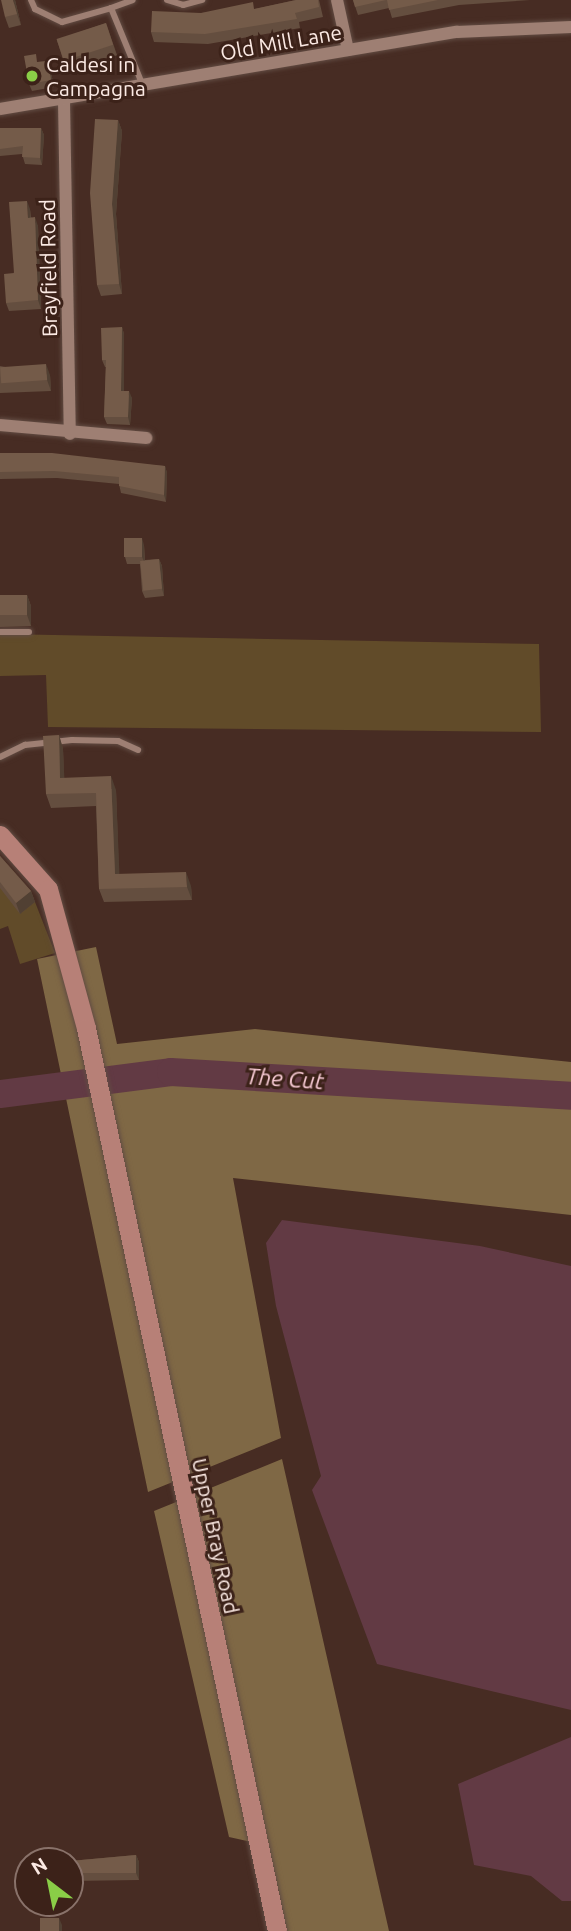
<!DOCTYPE html>
<html>
<head>
<meta charset="utf-8">
<style>
  body { margin:0 }
  #map { position:relative; width:571px; height:1931px; overflow:hidden; background:#472c23; font-family:Ubuntu,sans-serif }
  div>[style] { position:absolute }
  [style*='--x'] { left:calc(var(--x)*1px); top:calc(var(--y)*1px); width:calc(var(--w)*1px); rotate:calc(var(--a)*1deg) }
  .green>* { inset:0; background:#614b29 }
  .forest>* { inset:0; background:#7f6845 }
  .water>* { inset:0; background:#623a44 }
  .river>* { height:28px; margin:-14px; padding:0 14px; transform-origin:14px; border-radius:14px; background:#623a44 }
  .roads { filter:drop-shadow(0 0 2px #624c43) drop-shadow(0 0 2px #624c43) }
  .service>* { height:6px; margin:-3px; padding:0 3px; transform-origin:3px; border-radius:3px; background:#9e7f73 }
  .minor>* { height:12px; margin:-6px; padding:0 6px; transform-origin:6px; border-radius:6px; background:#9e7f73 }
  .secondary>* { height:19px; margin:-9.5px; padding:0 9.5px; transform-origin:9.5px; border-radius:9.5px; background:#b78077 }
  .wall>* { inset:0; background:#644e3f; transform-origin:0 0 }
  .shaded-wall>* { inset:0; background:#514033 }
  .building>* { inset:0; background:#745b49; transform-origin:0 0 }
  .dots>* { width:19px; height:19px; translate:-50% -50%; box-sizing:border-box; border:4px solid #3c2219; border-radius:50% }
  span { translate:-50% -50%; white-space:nowrap; text-align:center; line-height:1.15; -webkit-text-stroke:6px #3c2219; paint-order:stroke }
  .street-label { font-size:21px; color:#fceae4 }
  .poi-label { font-size:21px; color:#fceae4 }
  .left { translate:0 -50%; text-align:left }
  .water-label { font-size:23px; color:#f7cad4; font-style:italic }
  .north { position:absolute; left:14px; top:1847px; width:70px; height:70px; box-sizing:border-box; background:#3c2219; border:2px solid #89726a; border-radius:50%; rotate:328deg; font-size:19px; font-weight:700; line-height:28px; text-align:center; color:#fceae4 }
  .north::after { content:''; display:block; margin:auto; width:24px; height:32px; background:#8ace47; clip-path:polygon(50% 0,100% 100%,50% 72%,0 100%) }
</style>
</head>
<body>
<div id="map">
  <div class="green">
    <i style="clip-path:polygon(0 634px,539px 644px,541px 732px,48px 727px,46px 675px,0 676px)"></i>
    <i style="clip-path:polygon(0 863px,35px 902px,55px 953px,20px 964px,8px 926px,0 929px)"></i>
  </div>
  <div class="forest">
    <i style="clip-path:polygon(96px 947px,117px 1044px,255px 1029px,571px 1062px,571px 1215px,233px 1178px,281px 1438px,148px 1492px,37px 959px)"></i>
    <i style="clip-path:polygon(282px 1459px,389px 1931px,287px 1931px,269px 1846px,229px 1837px,154px 1511px)"></i>
  </div>
  <div class="water">
    <i style="clip-path:polygon(282px 1220px,480px 1246px,571px 1266px,571px 1710px,377px 1664px,312px 1490px,321px 1476px,276px 1306px,266px 1243px)"></i>
    <i style="clip-path:polygon(571px 1737px,571px 1901px,562px 1901px,531px 1876px,474px 1865px,458px 1784px)"></i>
  </div>
  <div class="river">
    <i style="--x:0;--y:1094;--w:172;--a:-7.3"></i>
    <i style="--x:171;--y:1072;--w:401;--a:3.4"></i>
  </div>
  <div class="roads">
    <div class="service">
      <i style="--x:31;--y:0;--w:10;--a:66"></i>
      <i style="--x:35;--y:9;--w:30;--a:26"></i>
      <i style="--x:62;--y:22;--w:51;--a:-15.9"></i>
      <i style="--x:111;--y:8;--w:84;--a:67.7"></i>
      <i style="--x:167;--y:0;--w:17;--a:17"></i>
      <i style="--x:183;--y:5;--w:20;--a:-15"></i>
      <i style="--x:111;--y:8;--w:23;--a:-20"></i>
      <i style="--x:0;--y:632;--w:29;--a:0"></i>
      <i style="--x:0;--y:757;--w:28;--a:-26"></i>
      <i style="--x:25;--y:745;--w:47;--a:-6.1"></i>
      <i style="--x:72;--y:740;--w:46;--a:1.2"></i>
      <i style="--x:118;--y:741;--w:22;--a:24"></i>
    </div>
    <div class="minor">
      <i style="--x:337;--y:0;--w:51;--a:77.6"></i>
      <i style="--x:64;--y:101;--w:333;--a:89"></i>
      <i style="--x:0;--y:109;--w:463;--a:-9.6"></i>
      <i style="--x:457;--y:32;--w:114;--a:-2.5"></i>
      <i style="--x:0;--y:425;--w:147;--a:5.1"></i>
    </div>
    <div class="secondary">
      <i style="--x:0;--y:835;--w:72;--a:48.4"></i>
      <i style="--x:48;--y:889;--w:144;--a:74.7"></i>
      <i style="--x:86;--y:1028;--w:923;--a:78.06"></i>
    </div>
  </div>
  <div class="wall">
    <i style="clip-path:polygon(15px 0,21px 25px,9px 28px,5px 17px)"></i>
    <i style="clip-path:polygon(296px 0,319px 0,323px 17px,299px 22px,300px 28px,208px 44px,154px 42px,151px 32px,201px 13px,255px 9px)"></i>
    <i style="clip-path:polygon(353px 0,530px 0,459px 5px,392px 18px,389px 8px,358px 15px)"></i>
    <i style="left:106px;top:23px;width:34px;height:52px;rotate:71deg"></i>
    <i style="clip-path:polygon(48px 61px,50px 68px,54px 87px,32px 91px,29px 84px,38px 62px)"></i>
    <i style="clip-path:polygon(118px 120px,122px 131px,116px 214px,122px 294px,101px 296px,97px 285px)"></i>
    <i style="clip-path:polygon(0 128px,41px 128px,44px 135px,42px 165px,25px 164px,22px 154px,0 156px)"></i>
    <i style="clip-path:polygon(30px 209px,31px 217px,38px 226px,41px 309px,9px 311px,6px 303px)"></i>
    <i style="clip-path:polygon(122px 327px,124px 334px,124px 391px,132px 398px,130px 425px,107px 424px,104px 417px,106px 367px,105px 367px,102px 360px)"></i>
    <i style="clip-path:polygon(0 366px,50px 375px,51px 391px,0 393px)"></i>
    <i style="clip-path:polygon(0 453px,165px 466px,167px 473px,166px 502px,121px 493px,119px 484px,57px 478px,0 479px)"></i>
    <i style="clip-path:polygon(144px 545px,145px 560px,159px 559px,162px 566px,164px 596px,145px 598px,142px 591px,140px 564px,127px 564px,125px 557px)"></i>
    <i style="clip-path:polygon(0 595px,27px 595px,31px 606px,31px 626px,0 627px)"></i>
    <i style="clip-path:polygon(59px 735px,63px 749px,64px 778px,116px 790px,119px 874px,191px 886px,192px 900px,104px 902px,99px 889px,96px 806px,51px 808px,46px 794px)"></i>
    <i style="clip-path:polygon(0 856px,31px 891px,35px 902px,20px 914px,0 888px)"></i>
    <i style="clip-path:polygon(136px 1855px,139px 1862px,139px 1880px,70px 1881px,70px 1861px)"></i>
  </div>
  <div class="shaded-wall">
    <i style="clip-path:polygon(13px 0,15px 0,21px 25px,17px 14px)"></i>
    <i style="clip-path:polygon(48px 61px,50px 68px,54px 87px,51px 80px)"></i>
    <i style="clip-path:polygon(118px 120px,122px 131px,116px 214px,122px 294px,119px 284px,112px 204px)"></i>
    <i style="clip-path:polygon(41px 128px,44px 135px,42px 165px,40px 158px)"></i>
    <i style="clip-path:polygon(27px 201px,30px 209px,31px 226px,28px 218px)"></i>
    <i style="clip-path:polygon(35px 217px,38px 226px,41px 309px,38px 300px)"></i>
    <i style="clip-path:polygon(122px 327px,124px 334px,124px 398px,121px 391px)"></i>
    <i style="clip-path:polygon(46px 364px,50px 375px,51px 391px,47px 380px)"></i>
    <i style="clip-path:polygon(129px 391px,132px 398px,130px 425px,128px 417px)"></i>
    <i style="clip-path:polygon(165px 466px,167px 473px,166px 502px,164px 495px)"></i>
    <i style="clip-path:polygon(142px 538px,144px 545px,145px 564px,142px 557px)"></i>
    <i style="clip-path:polygon(159px 559px,162px 566px,164px 596px,162px 589px)"></i>
    <i style="clip-path:polygon(27px 595px,31px 606px,31px 626px,27px 615px)"></i>
    <i style="clip-path:polygon(59px 735px,63px 749px,65px 792px,60px 778px)"></i>
    <i style="clip-path:polygon(111px 776px,116px 790px,120px 888px,115px 874px)"></i>
    <i style="clip-path:polygon(186px 872px,191px 886px,192px 900px,187px 887px)"></i>
    <i style="clip-path:polygon(31px 891px,35px 902px,20px 914px,16px 903px)"></i>
    <i style="clip-path:polygon(136px 1855px,139px 1862px,139px 1880px,136px 1873px)"></i>
    <i style="clip-path:polygon(59px 1918px,62px 1925px,62px 1931px,59px 1931px)"></i>
  </div>
  <div class="building">
    <i style="clip-path:polygon(1px 0,13px 0,17px 14px,5px 17px)"></i>
    <i style="clip-path:polygon(296px 0,318px 0,319px 7px,295px 13px,297px 19px,205px 34px,151px 32px,152px 11px,201px 13px,253px 2px,254px 9px)"></i>
    <i style="clip-path:polygon(353px 0,386px 0,355px 7px)"></i>
    <i style="clip-path:polygon(387px 0,438px 0,389px 10px)"></i>
    <i style="left:106px;top:23px;width:23px;height:52px;rotate:72deg"></i>
    <i style="clip-path:polygon(36px 54px,37px 62px,48px 61px,51px 80px,29px 84px,24px 56px)"></i>
    <i style="clip-path:polygon(95px 119px,118px 120px,112px 204px,119px 284px,97px 285px,90px 193px)"></i>
    <i style="clip-path:polygon(0 128px,41px 128px,40px 158px,22px 157px,23px 146px,0 149px)"></i>
    <i style="clip-path:polygon(27px 201px,28px 218px,35px 217px,38px 300px,6px 303px,4px 274px,14px 273px,9px 202px)"></i>
    <i style="clip-path:polygon(122px 327px,121px 391px,129px 391px,128px 417px,104px 417px,106px 360px,102px 360px,101px 328px)"></i>
    <i style="left:46px;top:364px;width:16px;height:46px;rotate:86deg"></i>
    <i style="clip-path:polygon(0 453px,52px 453px,165px 466px,164px 495px,119px 486px,119px 477px,54px 471px,0 472px)"></i>
    <i style="left:124px;top:538px;width:18px;height:19px"></i>
    <i style="left:159px;top:559px;width:30px;height:19px;rotate:84deg"></i>
    <i style="left:0;top:595px;width:27px;height:20px"></i>
    <i style="clip-path:polygon(59px 735px,60px 778px,111px 776px,115px 874px,186px 872px,187px 887px,99px 889px,96px 793px,46px 794px,43px 736px)"></i>
    <i style="clip-path:polygon(0 856px,31px 891px,16px 903px,0 882px)"></i>
    <i style="clip-path:polygon(136px 1855px,136px 1873px,70px 1873px,70px 1861px)"></i>
    <i style="left:40px;top:1918px;width:19px;height:13px"></i>
  </div>
  <div class="dots">
    <i style="left:32px;top:76px;background:#8ace47"></i>
  </div>
  <div class="street-label">
    <span style="left:281px;top:42px;rotate:-10deg">Old Mill Lane</span>
    <span style="left:48px;top:268px;rotate:-91deg">Brayfield Road</span>
    <span style="left:216px;top:1536px;rotate:78deg">Upper Bray Road</span>
  </div>
  <div class="poi-label">
    <span class="left" style="left:46px;top:76px">Caldesi in<br>Campagna</span>
  </div>
  <div class="water-label">
    <span style="left:285px;top:1079px;rotate:4deg">The Cut</span>
  </div>
  <div class="north">N</div>
</div>
</body>
</html>
